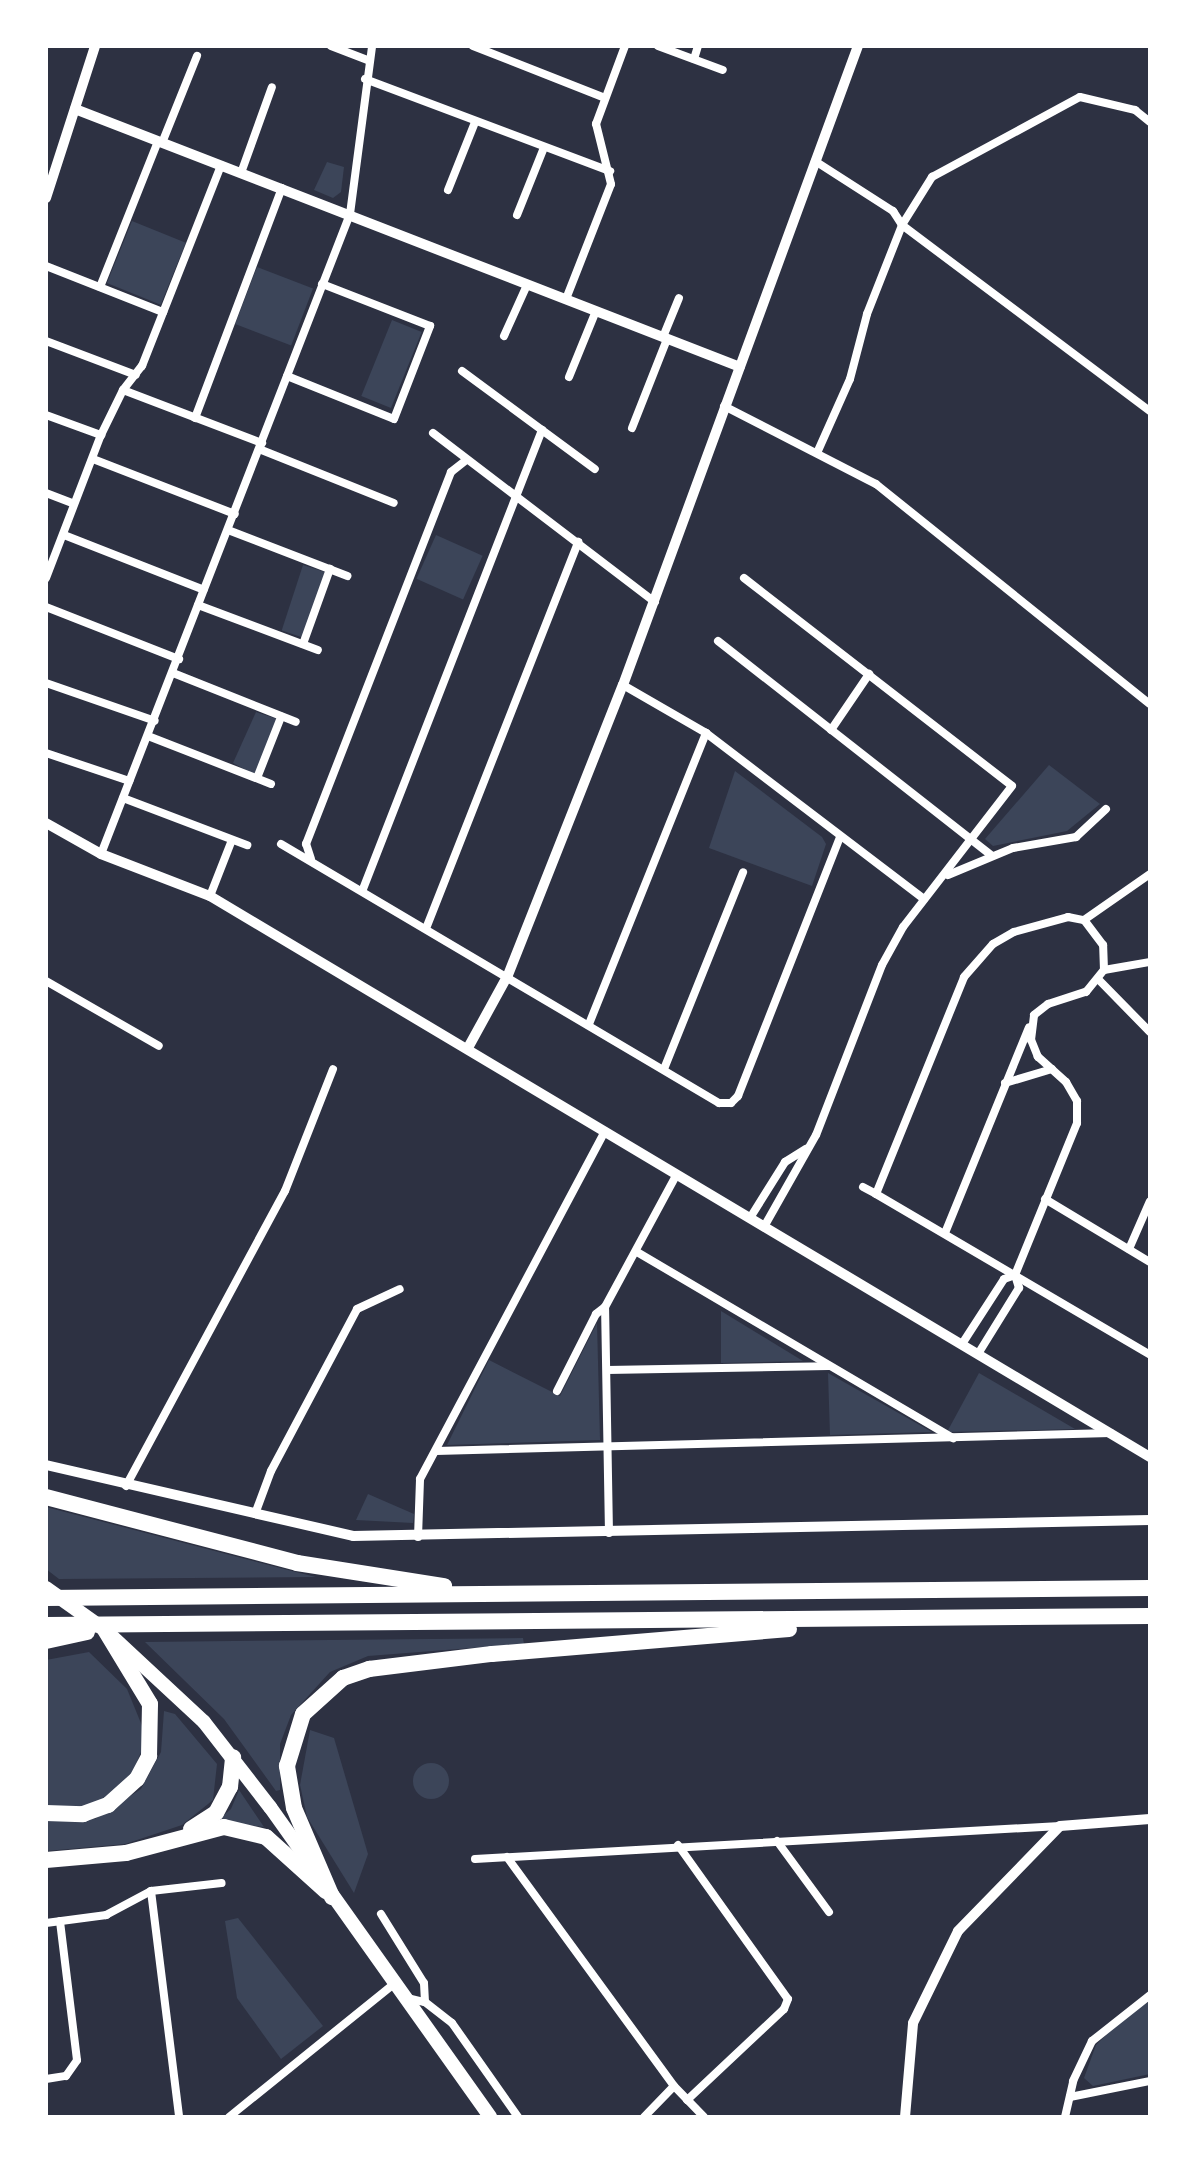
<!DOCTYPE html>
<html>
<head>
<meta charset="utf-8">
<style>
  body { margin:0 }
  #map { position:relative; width:1196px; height:2163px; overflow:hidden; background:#2d3142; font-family:Signika,sans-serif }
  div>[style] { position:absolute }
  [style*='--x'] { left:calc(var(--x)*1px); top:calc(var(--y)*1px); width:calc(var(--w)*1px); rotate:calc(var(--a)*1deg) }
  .green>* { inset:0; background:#3c4559; transform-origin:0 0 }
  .round { border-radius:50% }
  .minor>* { height:8px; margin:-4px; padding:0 4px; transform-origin:4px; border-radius:4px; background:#fff }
  .tertiary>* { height:10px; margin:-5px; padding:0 5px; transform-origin:5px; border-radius:5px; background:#fff }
  .primary>* { height:14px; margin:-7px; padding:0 7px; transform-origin:7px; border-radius:7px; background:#fff }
  .motorway>* { height:16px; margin:-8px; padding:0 8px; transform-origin:8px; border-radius:8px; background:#fff }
  span { translate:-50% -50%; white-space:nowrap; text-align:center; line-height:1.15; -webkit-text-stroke:6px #fff; paint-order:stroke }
  .frame { position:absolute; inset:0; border:48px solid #fff; pointer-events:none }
</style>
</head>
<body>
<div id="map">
  <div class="green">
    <i style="clip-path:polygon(327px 162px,344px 167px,341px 192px,333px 198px,314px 190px)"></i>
    <i style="left:132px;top:221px;width:58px;height:67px;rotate:22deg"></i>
    <i style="left:257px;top:267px;width:60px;height:61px;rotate:21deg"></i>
    <i style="left:392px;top:320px;width:32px;height:82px;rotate:22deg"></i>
    <i style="left:436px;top:535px;width:51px;height:48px;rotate:24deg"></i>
    <i style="left:303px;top:565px;width:23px;height:69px;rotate:18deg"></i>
    <i style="clip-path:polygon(256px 712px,280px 720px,257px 776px,233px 763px)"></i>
    <i style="clip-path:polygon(1049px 765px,1100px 804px,1067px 831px,993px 846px,985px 839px)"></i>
    <i style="clip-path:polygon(735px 771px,822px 837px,826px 844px,812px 886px,709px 848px)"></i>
    <i style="clip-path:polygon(721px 1311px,803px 1361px,721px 1363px)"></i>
    <i style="clip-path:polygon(597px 1323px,600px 1440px,447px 1445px,489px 1360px,560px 1396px)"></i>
    <i style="clip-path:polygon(828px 1373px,932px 1432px,830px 1435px)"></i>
    <i style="clip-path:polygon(979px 1373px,1075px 1429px,947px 1432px)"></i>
    <i style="clip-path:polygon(368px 1494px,414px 1514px,413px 1523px,356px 1520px)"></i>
    <i style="clip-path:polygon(46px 1507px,288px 1570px,316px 1577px,59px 1579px,46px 1569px)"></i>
    <i style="clip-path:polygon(523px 1638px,524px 1644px,368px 1656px,330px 1672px,291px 1715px,280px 1744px,280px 1790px,276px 1791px,224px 1719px,145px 1642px)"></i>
    <i style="clip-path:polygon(89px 1652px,127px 1689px,147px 1738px,124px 1792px,91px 1807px,46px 1807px,46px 1660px)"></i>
    <i style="clip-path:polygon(164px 1711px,175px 1714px,217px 1764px,213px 1800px,182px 1825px,125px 1844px,46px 1851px,46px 1821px,95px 1819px,141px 1789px,161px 1752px)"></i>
    <i style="clip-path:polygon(310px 1730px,334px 1738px,368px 1854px,354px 1893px,307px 1817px,300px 1785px)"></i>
    <i class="round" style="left:413px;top:1763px;width:36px;height:36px"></i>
    <i style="clip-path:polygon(239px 1790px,264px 1827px,217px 1821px,231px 1809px)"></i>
    <i style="clip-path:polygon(238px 1918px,323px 2026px,281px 2059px,237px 1998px,225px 1921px)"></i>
    <i style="clip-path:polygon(1150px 2001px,1150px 2074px,1093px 2086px,1084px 2078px,1096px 2045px,1122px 2019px)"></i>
  </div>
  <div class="minor">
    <i style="--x:331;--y:46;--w:39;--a:21"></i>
    <i style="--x:473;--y:46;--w:142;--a:21.5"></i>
    <i style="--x:658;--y:46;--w:69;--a:20.3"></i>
    <i style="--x:694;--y:59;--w:14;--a:-73"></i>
    <i style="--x:365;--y:79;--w:262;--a:20.6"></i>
    <i style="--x:162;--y:143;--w:94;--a:-68.1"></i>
    <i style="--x:815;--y:161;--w:93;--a:32.7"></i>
    <i style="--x:893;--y:211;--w:17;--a:57"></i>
    <i style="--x:902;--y:225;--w:310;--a:36.9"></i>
    <i style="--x:241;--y:173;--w:91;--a:-70.2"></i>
    <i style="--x:448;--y:190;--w:73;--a:-68.3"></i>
    <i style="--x:517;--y:215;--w:70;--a:-68.2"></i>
    <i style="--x:46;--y:266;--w:126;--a:21.5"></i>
    <i style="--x:100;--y:287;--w:157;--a:-68.3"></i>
    <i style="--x:566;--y:299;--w:123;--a:-68.6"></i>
    <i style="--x:611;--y:184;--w:62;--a:-104"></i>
    <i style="--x:596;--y:124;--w:83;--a:-69.6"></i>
    <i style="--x:504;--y:336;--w:56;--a:-65.7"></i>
    <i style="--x:663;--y:337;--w:42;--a:-67.7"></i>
    <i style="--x:46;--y:341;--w:96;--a:20.7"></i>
    <i style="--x:462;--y:371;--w:165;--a:36.4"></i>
    <i style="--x:287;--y:376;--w:115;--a:21.9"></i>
    <i style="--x:394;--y:419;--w:100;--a:-68.8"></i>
    <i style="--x:430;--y:326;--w:116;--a:-158.7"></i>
    <i style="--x:569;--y:377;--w:71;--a:-67.8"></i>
    <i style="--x:123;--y:390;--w:149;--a:20.9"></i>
    <i style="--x:724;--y:406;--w:171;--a:27.2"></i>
    <i style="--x:876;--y:484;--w:351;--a:38.8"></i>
    <i style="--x:46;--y:415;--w:59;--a:20"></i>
    <i style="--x:195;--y:418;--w:246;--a:-69.3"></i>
    <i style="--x:632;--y:428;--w:96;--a:-68.5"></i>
    <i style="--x:433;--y:433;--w:279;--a:37.3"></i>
    <i style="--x:259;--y:449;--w:145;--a:21.8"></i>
    <i style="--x:817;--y:453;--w:81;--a:-66"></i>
    <i style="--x:850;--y:379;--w:67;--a:-75.3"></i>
    <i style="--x:867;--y:314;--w:96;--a:-68.5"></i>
    <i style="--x:902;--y:225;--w:57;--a:-58"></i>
    <i style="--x:932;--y:177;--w:168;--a:-28.4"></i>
    <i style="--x:1080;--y:97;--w:57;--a:13.3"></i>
    <i style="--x:1135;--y:110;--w:19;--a:39"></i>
    <i style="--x:93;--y:459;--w:152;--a:21.2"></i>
    <i style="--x:46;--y:493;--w:30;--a:21"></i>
    <i style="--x:228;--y:530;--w:128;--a:21.1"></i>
    <i style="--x:64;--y:535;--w:150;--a:21.4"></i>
    <i style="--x:46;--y:578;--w:153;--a:-69"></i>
    <i style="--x:101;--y:435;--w:50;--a:-63.9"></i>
    <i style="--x:123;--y:390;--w:31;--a:-52"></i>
    <i style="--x:142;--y:366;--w:216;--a:-68.5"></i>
    <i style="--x:744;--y:578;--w:339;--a:37.8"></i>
    <i style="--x:1012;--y:786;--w:178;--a:127.7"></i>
    <i style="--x:903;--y:927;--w:43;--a:118.9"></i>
    <i style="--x:882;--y:965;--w:182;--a:111.2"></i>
    <i style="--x:816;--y:1135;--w:106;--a:119.5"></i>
    <i style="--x:198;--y:605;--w:128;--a:20.6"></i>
    <i style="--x:46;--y:607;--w:143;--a:21.4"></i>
    <i style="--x:718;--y:641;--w:348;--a:38.1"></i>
    <i style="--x:303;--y:644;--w:80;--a:-70.2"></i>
    <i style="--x:173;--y:673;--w:132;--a:21.7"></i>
    <i style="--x:46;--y:683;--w:115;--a:19.2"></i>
    <i style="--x:623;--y:685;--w:96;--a:30"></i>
    <i style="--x:706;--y:733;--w:274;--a:37.3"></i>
    <i style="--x:831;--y:730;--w:68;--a:-55.8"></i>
    <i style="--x:148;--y:736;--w:132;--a:21.3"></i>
    <i style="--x:46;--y:753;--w:88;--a:18.6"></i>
    <i style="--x:257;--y:778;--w:66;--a:-68.5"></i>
    <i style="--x:123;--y:798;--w:133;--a:20.8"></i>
    <i style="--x:281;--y:844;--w:509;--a:30.6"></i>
    <i style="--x:719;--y:1103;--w:12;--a:0"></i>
    <i style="--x:731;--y:1103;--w:10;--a:-45"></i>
    <i style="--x:738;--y:1096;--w:278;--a:-68.5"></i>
    <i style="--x:101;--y:854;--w:687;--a:-68.74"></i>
    <i style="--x:350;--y:214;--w:169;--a:-82.5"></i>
    <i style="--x:311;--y:859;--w:16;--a:-108"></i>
    <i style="--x:306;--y:844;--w:399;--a:-68.7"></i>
    <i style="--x:451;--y:472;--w:18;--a:-38"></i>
    <i style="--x:948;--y:875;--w:70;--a:-22.6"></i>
    <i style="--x:1013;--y:848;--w:64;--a:-9.9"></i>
    <i style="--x:1076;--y:837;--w:41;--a:-43"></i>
    <i style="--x:363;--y:889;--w:493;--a:-68.7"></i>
    <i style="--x:210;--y:896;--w:60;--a:-68.6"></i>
    <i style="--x:1084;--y:920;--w:80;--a:-34.9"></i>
    <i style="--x:427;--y:926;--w:413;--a:-68.5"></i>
    <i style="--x:1104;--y:970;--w:47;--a:-9.9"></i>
    <i style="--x:1099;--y:980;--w:73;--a:45.6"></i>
    <i style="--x:46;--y:981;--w:130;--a:29.9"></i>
    <i style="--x:589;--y:1024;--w:314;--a:-68.1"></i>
    <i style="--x:664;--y:1069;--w:212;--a:-68.1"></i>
    <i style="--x:1005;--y:1083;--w:49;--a:-16.6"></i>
    <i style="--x:863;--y:1187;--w:15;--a:28"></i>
    <i style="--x:876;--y:1194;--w:234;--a:-67.9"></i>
    <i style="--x:964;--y:977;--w:44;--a:-48.7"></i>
    <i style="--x:993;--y:944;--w:24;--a:-30"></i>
    <i style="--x:1014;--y:932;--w:56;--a:-15.5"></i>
    <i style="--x:1068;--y:917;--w:16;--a:11"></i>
    <i style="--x:876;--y:1194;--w:318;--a:30.4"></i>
    <i style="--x:1045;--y:1199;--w:122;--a:31"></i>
    <i style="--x:750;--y:1218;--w:66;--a:-58"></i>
    <i style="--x:785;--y:1162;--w:25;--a:-32"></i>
    <i style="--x:945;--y:1233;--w:222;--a:-67.8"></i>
    <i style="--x:1129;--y:1249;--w:52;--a:-66.4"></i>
    <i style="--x:637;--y:1252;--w:367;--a:30.5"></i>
    <i style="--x:962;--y:1344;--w:77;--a:-57.1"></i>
    <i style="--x:1004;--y:1279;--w:12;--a:-20"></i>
    <i style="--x:978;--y:1354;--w:78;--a:-58.2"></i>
    <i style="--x:1019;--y:1288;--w:14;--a:-107"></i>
    <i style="--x:1015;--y:1275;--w:164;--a:-67.8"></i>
    <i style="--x:1077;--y:1123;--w:22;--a:-90"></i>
    <i style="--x:1077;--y:1101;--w:22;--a:-120"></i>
    <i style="--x:1066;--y:1082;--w:38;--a:-138"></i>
    <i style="--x:1038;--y:1057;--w:18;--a:-112"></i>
    <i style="--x:1031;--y:1040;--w:25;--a:-83"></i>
    <i style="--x:1034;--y:1015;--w:18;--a:-38"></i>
    <i style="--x:1048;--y:1004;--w:40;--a:-18"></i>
    <i style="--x:1086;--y:992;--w:28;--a:-51"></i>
    <i style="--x:1104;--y:970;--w:25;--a:-92"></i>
    <i style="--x:1103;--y:945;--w:31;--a:-127"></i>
    <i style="--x:607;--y:1370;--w:222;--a:-1"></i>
    <i style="--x:557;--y:1391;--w:86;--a:-63.1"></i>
    <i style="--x:596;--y:1314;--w:11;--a:-38"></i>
    <i style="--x:436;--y:1451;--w:675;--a:-1.53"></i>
    <i style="--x:126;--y:1486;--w:335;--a:-61.7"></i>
    <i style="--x:285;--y:1191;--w:131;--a:-68.5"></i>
    <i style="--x:255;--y:1514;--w:46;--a:-69.6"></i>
    <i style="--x:271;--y:1471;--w:183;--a:-62"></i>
    <i style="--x:357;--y:1309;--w:47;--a:-24.9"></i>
    <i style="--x:609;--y:1533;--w:226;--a:-91"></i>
    <i style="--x:605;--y:1307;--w:151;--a:-61.6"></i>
    <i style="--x:418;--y:1537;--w:58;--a:-88"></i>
    <i style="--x:420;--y:1479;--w:394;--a:-62"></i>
    <i style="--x:777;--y:1841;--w:88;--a:53.8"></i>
    <i style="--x:678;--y:1845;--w:189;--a:54.5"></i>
    <i style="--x:788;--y:1999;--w:11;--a:112"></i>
    <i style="--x:784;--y:2009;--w:133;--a:136.8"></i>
    <i style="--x:507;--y:1857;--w:283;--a:53.9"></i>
    <i style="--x:674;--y:2086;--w:43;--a:45.9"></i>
    <i style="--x:475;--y:1859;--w:586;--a:-3.23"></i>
    <i style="--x:151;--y:1891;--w:228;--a:82.9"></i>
    <i style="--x:381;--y:1914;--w:81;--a:58.1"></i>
    <i style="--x:424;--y:1983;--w:19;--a:87"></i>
    <i style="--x:46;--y:1923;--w:61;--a:-7.6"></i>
    <i style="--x:106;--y:1915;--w:51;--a:-28.1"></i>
    <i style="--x:151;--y:1891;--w:71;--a:-6.4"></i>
    <i style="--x:407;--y:1998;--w:18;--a:13"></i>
    <i style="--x:425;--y:2002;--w:34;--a:38"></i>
    <i style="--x:452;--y:2023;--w:115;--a:54.9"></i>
    <i style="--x:46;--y:2079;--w:20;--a:-9"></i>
    <i style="--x:66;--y:2076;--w:19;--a:-55"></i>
    <i style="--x:77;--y:2060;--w:140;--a:-97"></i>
    <i style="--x:1070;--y:2097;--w:82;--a:-11.3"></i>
    <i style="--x:229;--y:2117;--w:212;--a:-38.9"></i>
    <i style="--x:644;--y:2117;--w:43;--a:-45.9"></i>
    <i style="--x:1065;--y:2117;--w:37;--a:-77"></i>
    <i style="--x:1073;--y:2081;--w:44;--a:-64.6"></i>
    <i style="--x:1092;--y:2041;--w:74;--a:-38.4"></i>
  </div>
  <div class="tertiary">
    <i style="--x:75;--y:109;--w:713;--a:21.2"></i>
    <i style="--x:46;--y:198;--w:160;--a:-72.1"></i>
    <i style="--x:46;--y:823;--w:63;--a:29.4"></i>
    <i style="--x:101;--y:854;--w:117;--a:21.1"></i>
    <i style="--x:210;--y:896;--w:1095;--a:30.83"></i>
    <i style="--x:469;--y:1046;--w:81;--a:-61.2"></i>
    <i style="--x:508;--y:975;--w:312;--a:-68.4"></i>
    <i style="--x:623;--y:685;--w:681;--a:-69.81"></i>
    <i style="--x:46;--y:1465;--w:315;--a:13"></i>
    <i style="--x:353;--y:1536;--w:797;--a:-1.15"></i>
    <i style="--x:905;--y:2117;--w:94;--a:-85.1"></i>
    <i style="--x:913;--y:2023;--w:102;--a:-63.9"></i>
    <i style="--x:958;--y:1931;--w:146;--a:-45.8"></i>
    <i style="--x:1060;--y:1826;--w:90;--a:-4.4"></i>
  </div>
  <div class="primary">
    <i style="--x:46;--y:1588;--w:72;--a:35.4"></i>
    <i style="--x:105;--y:1630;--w:135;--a:42.9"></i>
    <i style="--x:204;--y:1722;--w:108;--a:52.2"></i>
    <i style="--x:270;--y:1807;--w:380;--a:54.6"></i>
  </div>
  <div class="motorway">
    <i style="--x:46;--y:1497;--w:260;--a:14.7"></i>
    <i style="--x:297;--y:1563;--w:149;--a:8.9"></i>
    <i style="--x:46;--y:1598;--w:1104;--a:-0.52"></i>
    <i style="--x:46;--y:1625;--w:1104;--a:-0.47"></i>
    <i style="--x:46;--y:1641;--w:42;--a:-12.4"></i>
    <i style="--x:46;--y:1813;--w:37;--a:2"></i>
    <i style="--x:83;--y:1814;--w:27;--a:-20"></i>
    <i style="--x:108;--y:1805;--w:39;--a:-42"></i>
    <i style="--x:137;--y:1779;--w:26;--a:-62"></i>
    <i style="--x:149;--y:1756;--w:52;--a:-88.9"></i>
    <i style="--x:150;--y:1704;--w:87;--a:-121.3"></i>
    <i style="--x:191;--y:1829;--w:30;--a:-33"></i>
    <i style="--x:216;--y:1813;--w:30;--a:-62"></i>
    <i style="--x:230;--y:1787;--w:30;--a:-84"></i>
    <i style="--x:46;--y:1860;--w:80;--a:-5"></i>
    <i style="--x:126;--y:1853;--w:101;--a:-14.9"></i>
    <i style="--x:224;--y:1827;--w:43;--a:13.4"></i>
    <i style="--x:266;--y:1837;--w:81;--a:42"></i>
    <i style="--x:332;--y:1897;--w:97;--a:-113.1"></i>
    <i style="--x:294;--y:1808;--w:43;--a:-99.5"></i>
    <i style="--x:287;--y:1766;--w:54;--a:-72.9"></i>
    <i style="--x:303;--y:1714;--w:54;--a:-42"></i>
    <i style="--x:343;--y:1678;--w:28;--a:-19"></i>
    <i style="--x:369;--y:1669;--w:124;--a:-7"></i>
    <i style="--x:492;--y:1654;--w:298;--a:-4.8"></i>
  </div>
  <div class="frame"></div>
</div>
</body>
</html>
